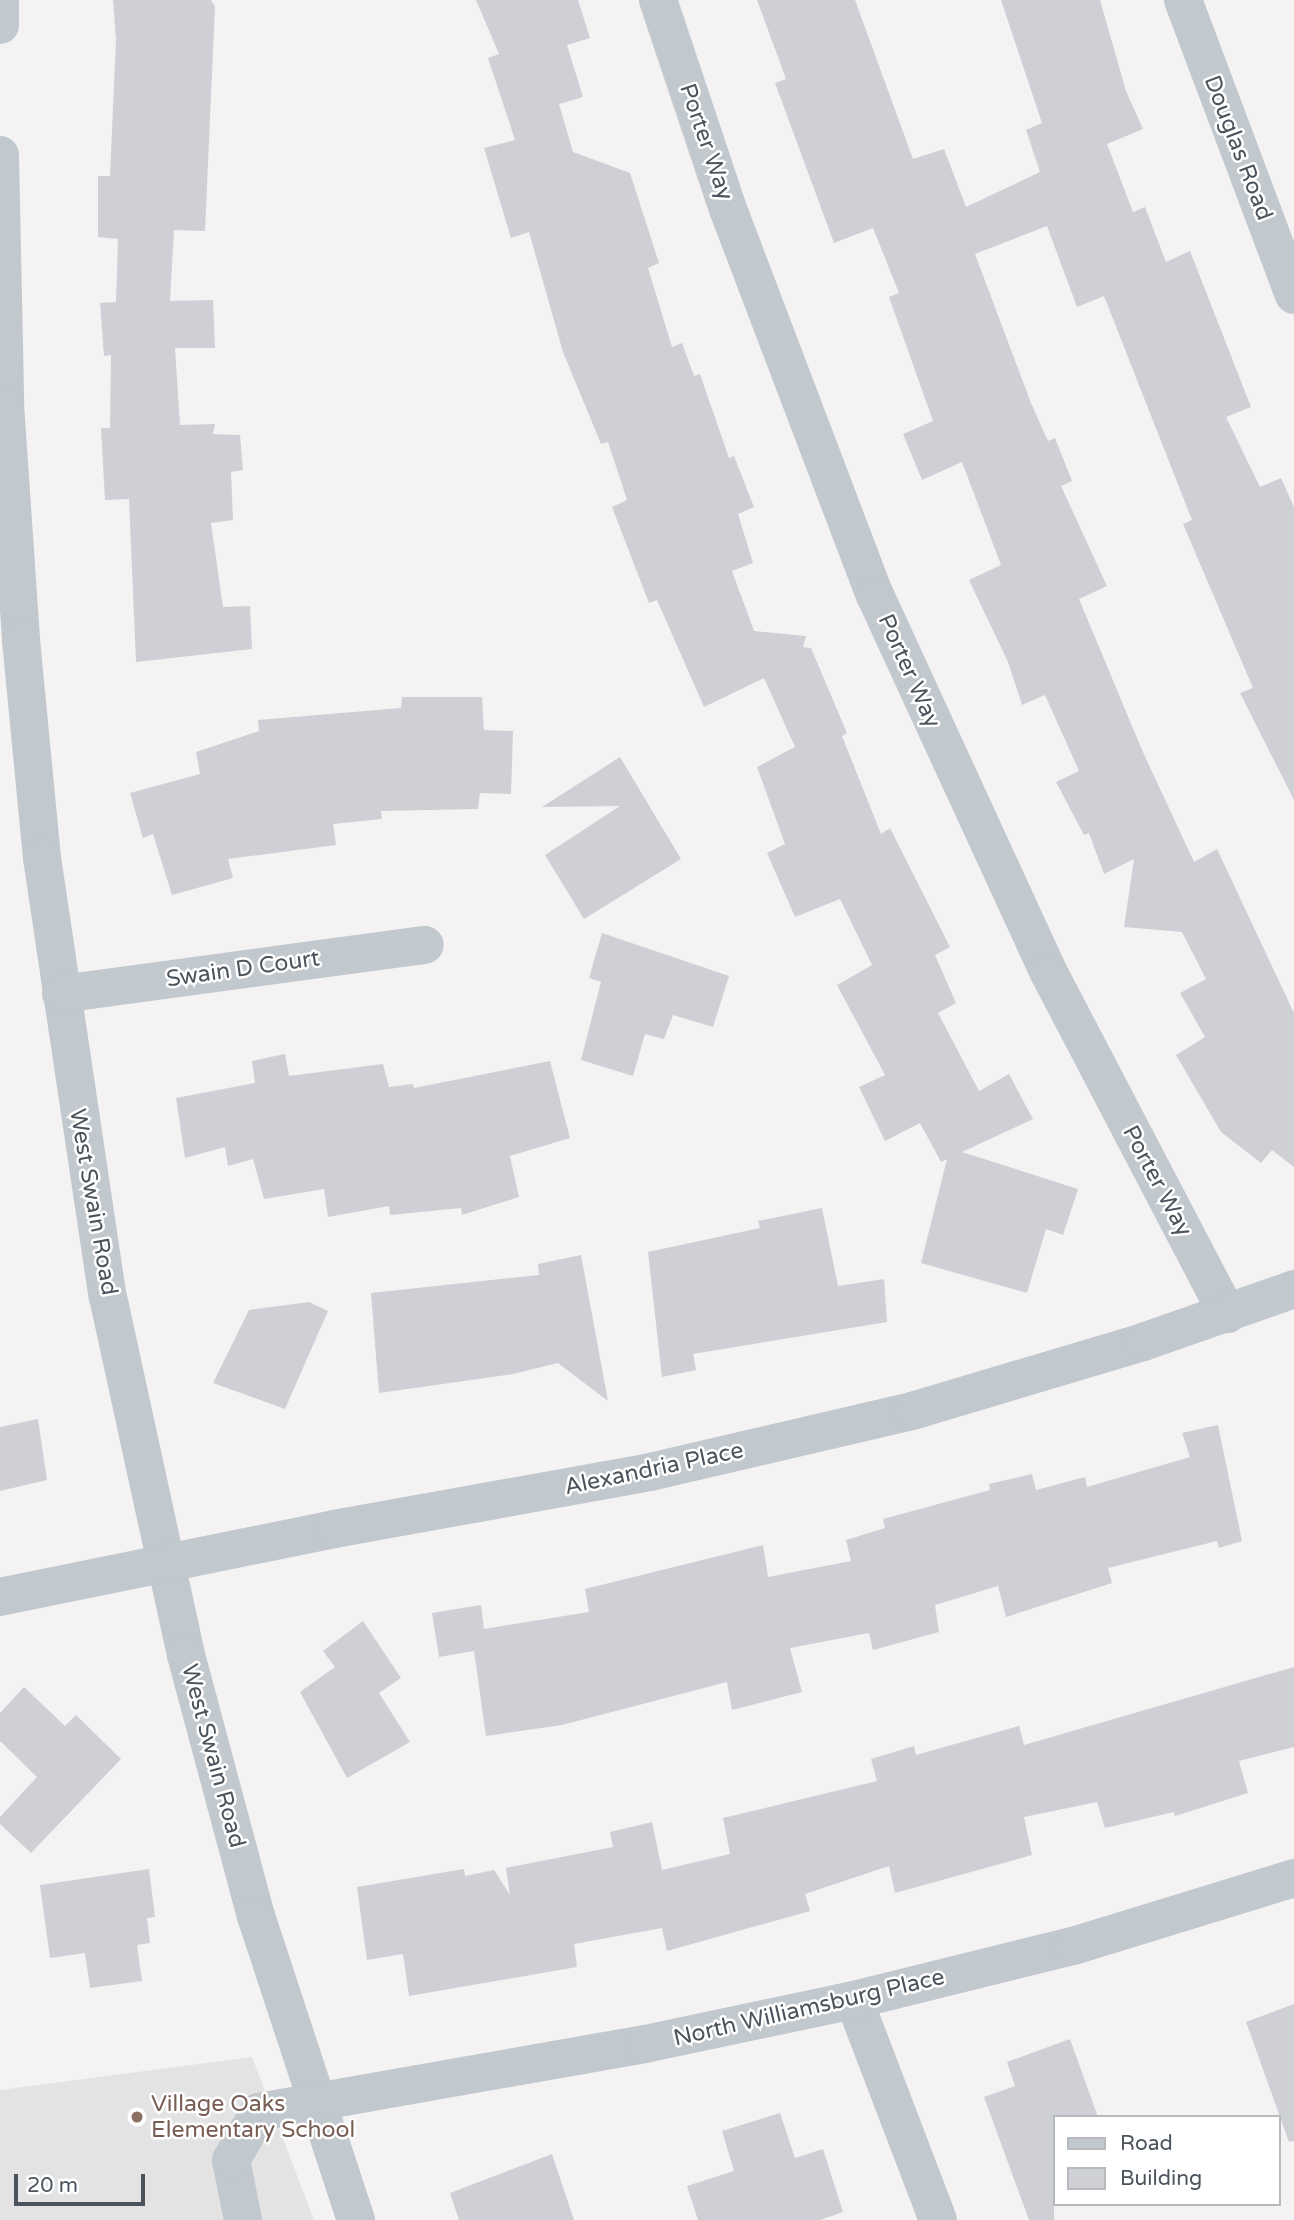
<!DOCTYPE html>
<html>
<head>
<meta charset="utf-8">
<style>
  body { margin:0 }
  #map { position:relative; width:1294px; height:2220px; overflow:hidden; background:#f4f2f2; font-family:"Varela Round",sans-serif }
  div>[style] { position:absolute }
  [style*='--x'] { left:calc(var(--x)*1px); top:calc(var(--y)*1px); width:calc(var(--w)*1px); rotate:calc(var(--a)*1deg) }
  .education>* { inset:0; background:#e4e3e3 }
  .building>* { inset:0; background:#cfd0d5 }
  .minor>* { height:38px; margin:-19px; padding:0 19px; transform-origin:19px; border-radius:19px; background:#c1c8ce }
  .dots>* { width:19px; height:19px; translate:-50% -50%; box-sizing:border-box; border:4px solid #fff; border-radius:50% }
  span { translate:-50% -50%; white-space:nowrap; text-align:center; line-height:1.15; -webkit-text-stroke:5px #fff; paint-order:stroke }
  .street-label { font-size:23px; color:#4b535d }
  .education-label { font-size:23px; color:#785e54 }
  .left { translate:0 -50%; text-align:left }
  .legend { position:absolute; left:1053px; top:2115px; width:228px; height:91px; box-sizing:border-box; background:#fff; border:2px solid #b7babe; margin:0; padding:9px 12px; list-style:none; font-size:21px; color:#4b535d }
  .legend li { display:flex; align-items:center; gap:14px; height:35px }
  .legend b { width:35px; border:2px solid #b7babe }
  .scale { position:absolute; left:14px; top:2174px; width:131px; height:32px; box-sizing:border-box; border:4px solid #4b535d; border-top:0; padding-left:9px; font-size:21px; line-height:24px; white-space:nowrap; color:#4b535d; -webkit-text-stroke:5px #fff; paint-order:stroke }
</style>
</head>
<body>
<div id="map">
  <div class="education">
    <i style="clip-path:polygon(252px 2057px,314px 2220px,0 2220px,0 2090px)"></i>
  </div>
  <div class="building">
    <i style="clip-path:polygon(113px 0,211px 0,215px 6px,205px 231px,174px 230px,170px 301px,213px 300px,215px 348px,175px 348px,180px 425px,215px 424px,213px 434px,240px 435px,243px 470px,231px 472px,233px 520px,211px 523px,223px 607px,250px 606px,252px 649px,136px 662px,129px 499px,105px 500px,101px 428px,110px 428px,111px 355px,104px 356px,100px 303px,116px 302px,118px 239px,98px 237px,98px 176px,110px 176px,116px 40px)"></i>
    <i style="clip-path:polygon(476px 0,578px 0,590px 38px,567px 45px,583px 97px,559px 104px,573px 152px,630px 173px,659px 263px,648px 268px,672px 347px,682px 343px,694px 376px,700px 374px,729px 458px,734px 456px,754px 507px,738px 514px,753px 563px,732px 571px,754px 631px,806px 636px,803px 647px,811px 648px,847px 733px,842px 736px,881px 834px,890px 828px,950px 947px,935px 955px,956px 1003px,938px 1013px,979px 1091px,1009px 1074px,1033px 1119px,962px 1152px,1078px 1189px,1063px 1235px,1046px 1229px,1027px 1293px,921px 1263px,947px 1159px,941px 1162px,920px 1123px,885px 1141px,859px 1087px,885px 1075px,837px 985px,872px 965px,840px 899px,795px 917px,767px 853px,785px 844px,757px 767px,795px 747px,764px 678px,704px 707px,657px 600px,649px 603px,612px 507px,627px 500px,608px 442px,601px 444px,563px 352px,529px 232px,511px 238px,484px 148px,515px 140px,488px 58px,499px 54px)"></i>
    <i style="clip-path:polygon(757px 0,855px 0,913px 159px,944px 149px,966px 207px,1040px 172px,1026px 130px,1042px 123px,1001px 0,1100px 0,1126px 91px,1143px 129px,1107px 144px,1133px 212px,1145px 207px,1166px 262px,1190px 251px,1251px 407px,1226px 417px,1260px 487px,1281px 478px,1294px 507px,1294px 800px,1240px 693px,1253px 688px,1183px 524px,1192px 520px,1104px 296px,1077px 307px,1047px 226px,975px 254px,1031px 403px,1048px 441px,1055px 438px,1072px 481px,1061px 486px,1107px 586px,1079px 599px,1142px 750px,1194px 862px,1217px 849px,1294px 1013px,1294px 1167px,1272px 1150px,1261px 1163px,1221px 1132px,1176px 1055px,1205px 1037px,1180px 993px,1206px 979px,1182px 932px,1124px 927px,1134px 859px,1104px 874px,1089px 833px,1084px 835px,1056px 782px,1079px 771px,1045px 695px,1022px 705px,1008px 662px,969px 580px,1001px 565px,962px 462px,922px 480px,903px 434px,933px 421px,889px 297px,899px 293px,873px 228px,834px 243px,775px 83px,786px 79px)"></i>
    <i style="clip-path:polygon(402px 697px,482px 697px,484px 730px,513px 731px,511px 794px,480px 793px,478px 809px,381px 811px,382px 819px,333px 824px,336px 845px,228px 859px,233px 878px,172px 895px,153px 834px,143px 838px,130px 793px,200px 774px,196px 752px,259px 731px,258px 720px,401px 708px)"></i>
    <i style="clip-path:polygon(620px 757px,681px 859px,584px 919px,545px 855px,620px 806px,542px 807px)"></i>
    <i style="clip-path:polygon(602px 933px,729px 976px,713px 1027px,673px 1015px,664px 1039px,645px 1034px,633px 1076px,581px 1060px,601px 982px,589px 978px)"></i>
    <i style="clip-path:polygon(285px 1054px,289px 1076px,383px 1064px,389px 1087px,413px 1084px,414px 1088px,550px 1061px,570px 1138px,510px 1156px,519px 1197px,462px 1215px,461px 1208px,390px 1215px,389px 1206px,328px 1217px,324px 1189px,264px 1199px,253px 1159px,228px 1166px,225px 1147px,185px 1158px,176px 1098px,255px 1083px,252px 1061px)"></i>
    <i style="clip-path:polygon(822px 1208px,838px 1286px,884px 1279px,887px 1322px,693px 1354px,696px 1370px,662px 1377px,648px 1252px,760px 1228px,758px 1221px)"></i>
    <i style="clip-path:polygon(581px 1255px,608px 1401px,558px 1363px,513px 1374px,379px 1393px,371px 1293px,539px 1275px,538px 1264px)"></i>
    <i style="clip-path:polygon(309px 1302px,328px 1311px,285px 1409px,213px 1383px,249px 1310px)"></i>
    <i style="clip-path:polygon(38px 1419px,47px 1480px,0 1491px,0 1427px)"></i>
    <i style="clip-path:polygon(1218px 1425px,1242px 1541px,1219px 1548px,1217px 1541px,1108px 1568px,1112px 1583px,1006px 1617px,998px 1586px,935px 1605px,939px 1632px,873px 1650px,869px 1633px,790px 1648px,802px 1692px,732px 1710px,727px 1682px,562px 1725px,486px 1736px,474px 1651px,439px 1657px,432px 1613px,481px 1605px,484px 1629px,589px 1612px,585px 1589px,763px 1545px,768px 1577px,851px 1561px,846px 1540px,885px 1528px,883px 1519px,990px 1490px,989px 1484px,1032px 1474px,1036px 1490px,1085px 1477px,1087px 1487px,1190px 1457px,1182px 1433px)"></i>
    <i style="clip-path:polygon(363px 1621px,401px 1678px,379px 1693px,410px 1742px,347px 1778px,300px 1692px,335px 1667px,323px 1651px)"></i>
    <i style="clip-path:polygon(1294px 1667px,1294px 1747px,1239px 1761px,1248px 1793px,1175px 1816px,1174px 1812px,1105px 1828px,1097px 1802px,1024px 1817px,1032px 1855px,895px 1893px,889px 1866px,805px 1894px,810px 1911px,667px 1951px,662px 1928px,574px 1944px,577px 1967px,409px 1996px,403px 1954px,367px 1960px,357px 1887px,464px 1869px,465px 1876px,494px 1870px,510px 1895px,506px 1868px,613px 1847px,610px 1832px,652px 1822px,662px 1870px,730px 1854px,723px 1818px,877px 1781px,871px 1759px,914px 1746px,916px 1755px,1019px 1726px,1024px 1745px)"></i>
    <i style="clip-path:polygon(24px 1687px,65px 1726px,76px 1715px,121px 1759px,31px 1853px,0 1824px,0 1817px,37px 1777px,0 1741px,0 1713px)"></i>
    <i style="clip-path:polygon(149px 1869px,155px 1917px,147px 1918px,150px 1943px,137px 1945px,142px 1981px,90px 1988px,85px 1953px,50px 1958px,40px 1885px)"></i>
    <i style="clip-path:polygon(1294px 2004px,1294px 2141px,1289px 2142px,1246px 2022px)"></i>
    <i style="clip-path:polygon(1070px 2039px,1098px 2117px,1054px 2117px,1054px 2220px,1029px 2220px,984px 2097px,1015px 2086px,1007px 2062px)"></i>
    <i style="clip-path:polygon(780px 2113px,795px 2158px,823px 2149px,843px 2212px,820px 2220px,698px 2220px,687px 2186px,734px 2171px,722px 2131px)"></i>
    <i style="clip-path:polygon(552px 2154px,574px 2220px,459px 2220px,450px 2193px)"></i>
  </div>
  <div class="minor">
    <i style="--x:658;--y:0;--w:220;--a:71.5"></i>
    <i style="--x:728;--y:209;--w:413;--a:69.2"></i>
    <i style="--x:875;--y:595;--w:416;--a:65.3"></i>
    <i style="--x:1049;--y:973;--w:385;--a:62.4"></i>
    <i style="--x:1183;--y:0;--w:315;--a:69.4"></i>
    <i style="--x:0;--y:25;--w:25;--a:-90"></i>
    <i style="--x:0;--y:155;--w:249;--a:88.8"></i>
    <i style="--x:5;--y:404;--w:237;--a:86.1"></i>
    <i style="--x:21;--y:640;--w:219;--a:84.5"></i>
    <i style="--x:42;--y:858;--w:444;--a:81.5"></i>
    <i style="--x:108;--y:1297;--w:366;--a:77.7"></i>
    <i style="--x:186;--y:1655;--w:270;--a:75"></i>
    <i style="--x:256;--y:1916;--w:320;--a:71.8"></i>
    <i style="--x:61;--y:994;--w:367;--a:-7.7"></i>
    <i style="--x:0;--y:1597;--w:341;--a:-11.5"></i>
    <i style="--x:334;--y:1529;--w:321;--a:-10.2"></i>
    <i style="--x:650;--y:1472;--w:269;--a:-13.1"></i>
    <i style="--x:912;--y:1411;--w:241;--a:-16.6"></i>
    <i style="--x:1143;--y:1342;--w:160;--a:-19.3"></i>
    <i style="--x:854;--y:2000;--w:235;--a:69.1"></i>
    <i style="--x:243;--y:2220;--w:61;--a:-101.3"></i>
    <i style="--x:231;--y:2160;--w:56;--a:-59.7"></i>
    <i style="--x:259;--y:2112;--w:392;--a:-10"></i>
    <i style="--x:645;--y:2044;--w:214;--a:-11.9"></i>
    <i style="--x:854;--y:2000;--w:226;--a:-13.9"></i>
    <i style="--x:1073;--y:1946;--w:231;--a:-17.1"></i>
  </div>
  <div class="dots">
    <i style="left:137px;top:2117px;background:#8d6e63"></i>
  </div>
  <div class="street-label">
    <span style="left:706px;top:142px;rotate:71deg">Porter Way</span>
    <span style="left:1238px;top:148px;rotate:69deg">Douglas Road</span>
    <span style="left:909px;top:671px;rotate:66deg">Porter Way</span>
    <span style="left:243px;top:969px;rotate:-8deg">Swain D Court</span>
    <span style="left:1157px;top:1181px;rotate:62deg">Porter Way</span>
    <span style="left:93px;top:1202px;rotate:80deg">West Swain Road</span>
    <span style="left:654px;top:1469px;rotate:-12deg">Alexandria Place</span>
    <span style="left:213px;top:1756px;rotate:75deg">West Swain Road</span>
    <span style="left:809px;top:2008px;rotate:-13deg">North Williamsburg Place</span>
  </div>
  <div class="education-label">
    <span class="left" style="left:151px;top:2117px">Village Oaks<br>Elementary School</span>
  </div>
  <ul class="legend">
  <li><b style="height:9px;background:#c1c8ce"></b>Road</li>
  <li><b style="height:19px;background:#cfd0d5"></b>Building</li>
  </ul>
  <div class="scale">20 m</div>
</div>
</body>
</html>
